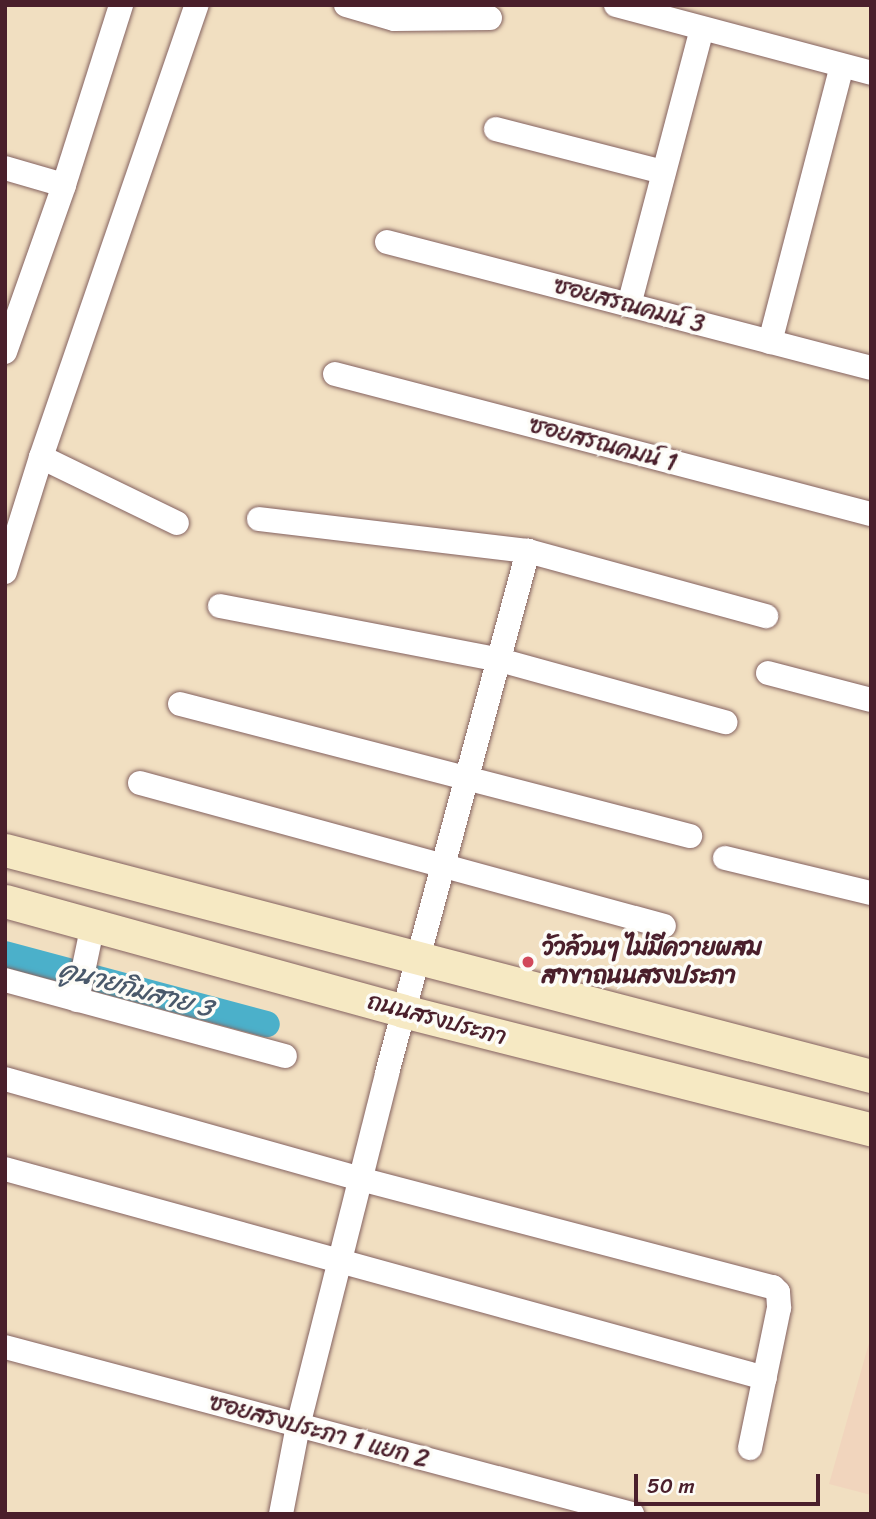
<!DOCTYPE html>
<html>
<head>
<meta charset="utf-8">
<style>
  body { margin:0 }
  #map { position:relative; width:876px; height:1519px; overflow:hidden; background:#f1dfc1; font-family:Sriracha,"Playpen Sans Thai",sans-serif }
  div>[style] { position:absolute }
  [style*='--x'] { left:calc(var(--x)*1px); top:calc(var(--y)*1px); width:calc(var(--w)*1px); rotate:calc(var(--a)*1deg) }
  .built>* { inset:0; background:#f1d5bd }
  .canal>* { height:26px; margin:-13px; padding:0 13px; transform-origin:13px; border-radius:13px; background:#4bb0ca }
  .roads { filter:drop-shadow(0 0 2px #846260) drop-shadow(0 0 2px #846260) }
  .street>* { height:24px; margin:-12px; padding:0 12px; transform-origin:12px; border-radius:12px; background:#fff }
  .secondary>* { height:33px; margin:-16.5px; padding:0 16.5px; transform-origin:16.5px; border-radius:16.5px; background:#f6e9c3 }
  .dots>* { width:19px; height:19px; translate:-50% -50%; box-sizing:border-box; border:4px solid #fdfcf7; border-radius:50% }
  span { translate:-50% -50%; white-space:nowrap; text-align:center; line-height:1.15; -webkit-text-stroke:7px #fdfcf7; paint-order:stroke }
  .street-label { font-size:24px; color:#4a1f2b }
  .poi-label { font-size:24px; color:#4a1f2b; font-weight:700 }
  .left { translate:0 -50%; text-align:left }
  .water-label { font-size:26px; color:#4a596b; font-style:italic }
  .frame { position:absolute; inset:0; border:7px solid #4a1f2b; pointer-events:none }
  .scale { position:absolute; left:634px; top:1474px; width:186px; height:32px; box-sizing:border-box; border:4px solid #4a1f2b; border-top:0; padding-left:9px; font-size:21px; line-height:24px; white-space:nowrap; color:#4a1f2b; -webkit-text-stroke:5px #fdfcf7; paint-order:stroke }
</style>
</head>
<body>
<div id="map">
  <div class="built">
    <i style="clip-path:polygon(871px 1336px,871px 1495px,829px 1484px)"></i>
  </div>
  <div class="canal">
    <i style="--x:5;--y:954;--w:271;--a:15"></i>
  </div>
  <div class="roads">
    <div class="street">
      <i style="--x:346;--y:5;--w:50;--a:16.3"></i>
      <i style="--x:394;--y:19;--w:96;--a:-0.6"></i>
      <i style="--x:616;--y:5;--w:264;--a:14.9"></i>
      <i style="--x:496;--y:129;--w:173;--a:14.4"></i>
      <i style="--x:5;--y:168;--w:61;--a:16.1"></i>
      <i style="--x:387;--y:242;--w:500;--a:14.59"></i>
      <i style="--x:629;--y:305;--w:286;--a:-75.2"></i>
      <i style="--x:770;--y:342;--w:285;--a:-75.4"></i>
      <i style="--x:5;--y:352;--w:177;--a:-70.5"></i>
      <i style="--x:64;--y:185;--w:189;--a:-72.4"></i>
      <i style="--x:335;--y:374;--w:554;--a:14.64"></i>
      <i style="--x:41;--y:457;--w:151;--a:25.9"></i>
      <i style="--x:259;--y:519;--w:271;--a:6.8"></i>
      <i style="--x:528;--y:551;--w:247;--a:15.3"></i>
      <i style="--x:5;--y:572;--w:121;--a:-72.6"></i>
      <i style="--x:41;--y:457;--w:478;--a:-71"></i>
      <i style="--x:220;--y:606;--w:281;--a:10.9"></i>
      <i style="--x:496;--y:659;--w:238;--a:15.4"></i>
      <i style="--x:768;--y:673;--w:106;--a:14.7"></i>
      <i style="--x:180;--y:704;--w:527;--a:14.51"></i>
      <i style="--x:140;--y:783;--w:543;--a:15.26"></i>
      <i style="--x:725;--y:858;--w:150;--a:13.5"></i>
      <i style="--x:5;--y:980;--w:290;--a:15.2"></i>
      <i style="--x:77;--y:1000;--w:78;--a:-78.1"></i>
      <i style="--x:5;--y:1079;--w:369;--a:15.7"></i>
      <i style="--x:360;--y:1179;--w:427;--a:14.7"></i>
      <i style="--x:773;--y:1287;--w:7;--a:45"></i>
      <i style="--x:778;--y:1292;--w:16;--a:86"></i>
      <i style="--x:779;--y:1308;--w:143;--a:101.7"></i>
      <i style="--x:5;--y:1169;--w:788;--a:15.38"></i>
      <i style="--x:5;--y:1347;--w:649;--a:14.91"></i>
      <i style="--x:281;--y:1514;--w:90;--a:-79.1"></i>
      <i style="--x:298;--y:1426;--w:364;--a:-75.8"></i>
      <i style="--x:387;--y:1073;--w:541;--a:-74.88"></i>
    </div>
    <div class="secondary">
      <i style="--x:5;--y:850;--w:895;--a:14.63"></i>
      <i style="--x:5;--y:901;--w:413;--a:15.4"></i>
      <i style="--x:403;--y:1011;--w:483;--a:14.2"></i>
    </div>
  </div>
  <div class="dots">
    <i style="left:528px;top:962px;background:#d1495b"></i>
  </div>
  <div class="street-label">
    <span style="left:629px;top:305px;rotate:15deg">ซอยสรณคมน์ 3</span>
    <span style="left:603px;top:444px;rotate:15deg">ซอยสรณคมน์ 1</span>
    <span style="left:437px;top:1019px;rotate:15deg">ถนนสรงประภา</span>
    <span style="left:319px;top:1431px;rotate:15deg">ซอยสรงประภา 1 แยก 2</span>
  </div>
  <div class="poi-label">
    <span class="left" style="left:542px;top:962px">วัวล้วนๆ ไม่มีควายผสม<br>สาขาถนนสรงประภา</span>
  </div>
  <div class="water-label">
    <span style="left:136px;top:989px;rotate:15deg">คูนายกิมสาย 3</span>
  </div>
  <div class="frame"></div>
  <div class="scale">50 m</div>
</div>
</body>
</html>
